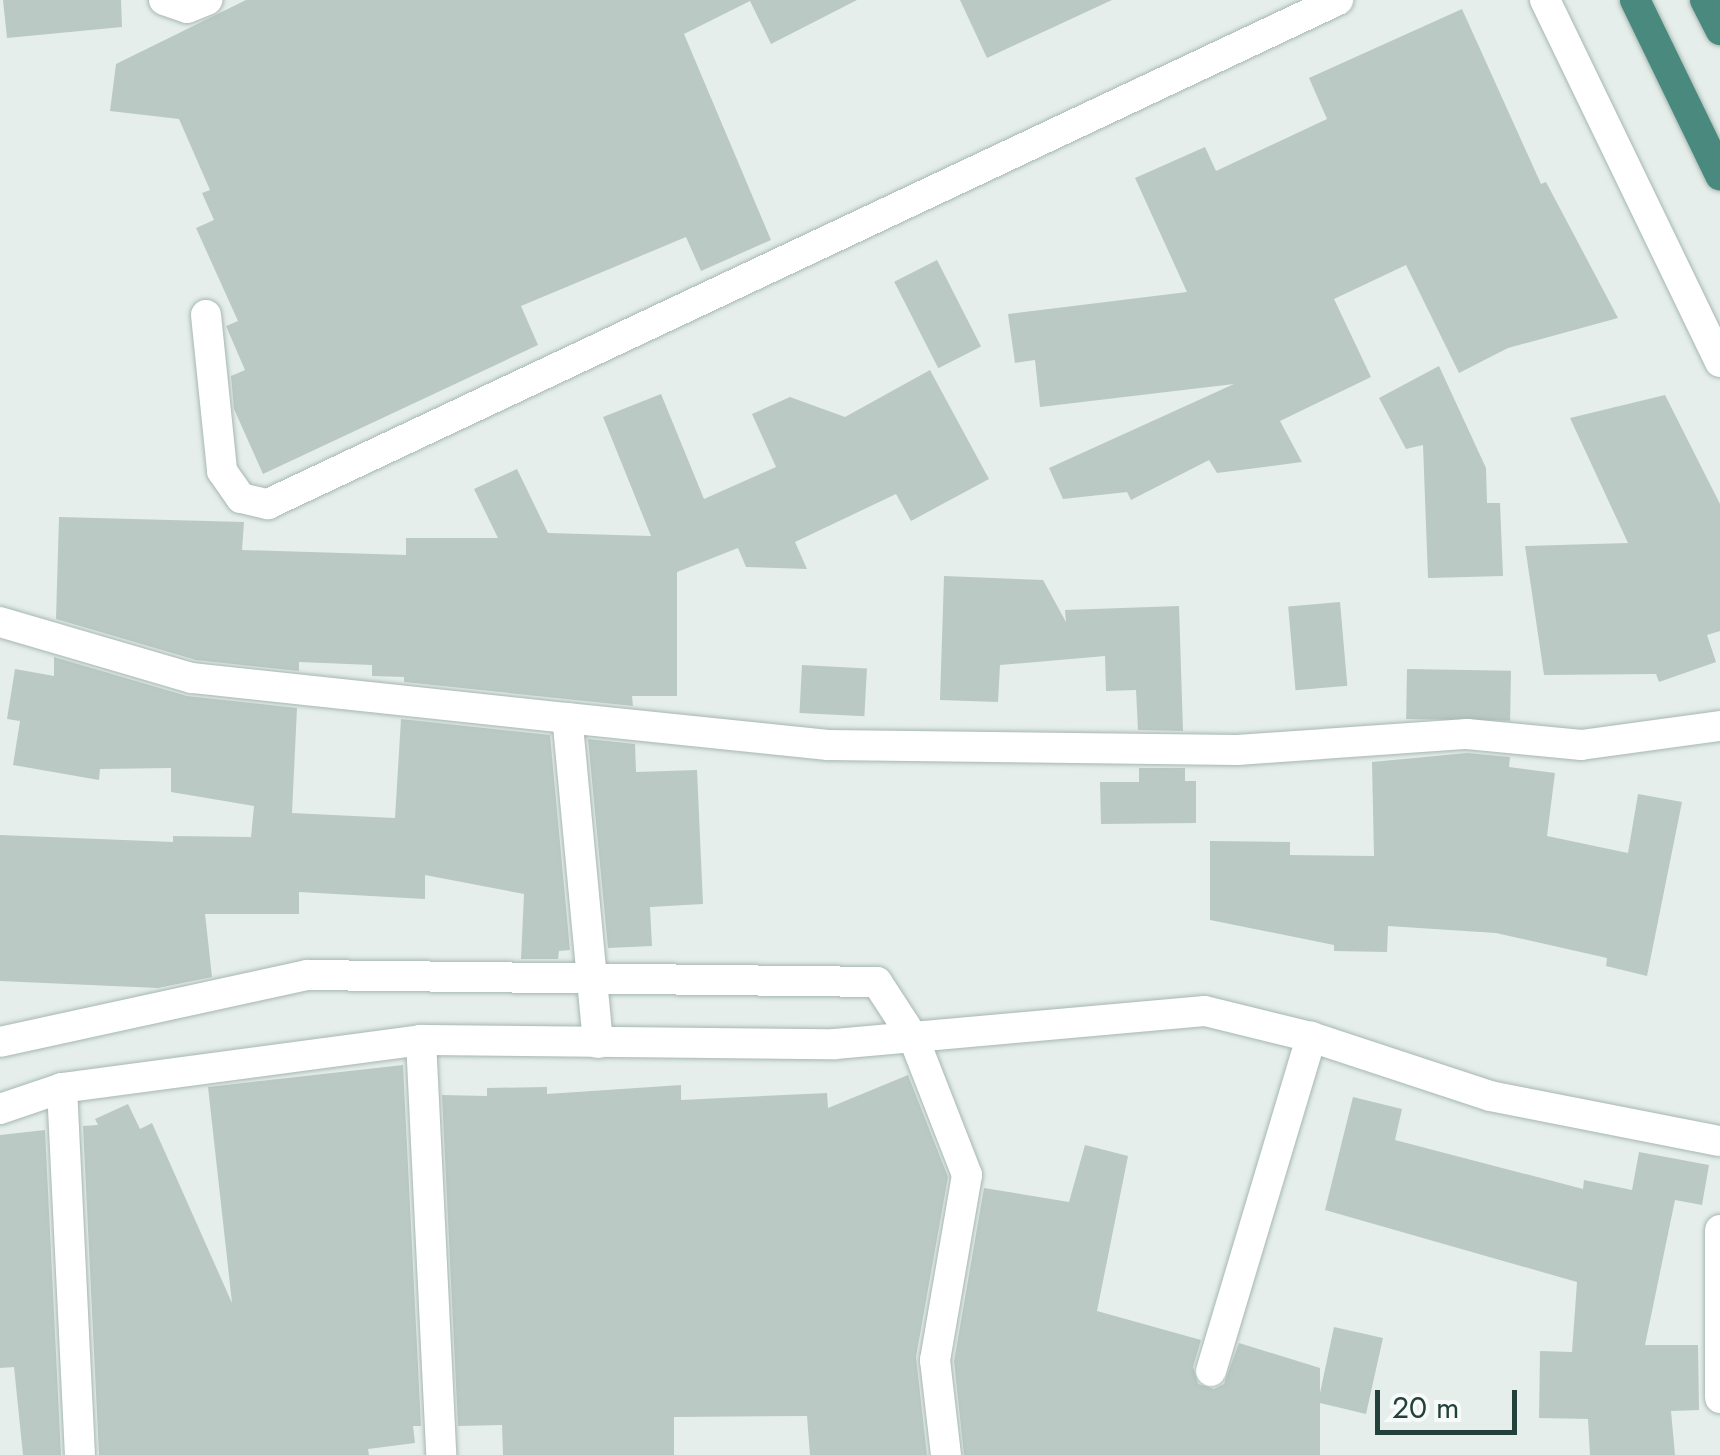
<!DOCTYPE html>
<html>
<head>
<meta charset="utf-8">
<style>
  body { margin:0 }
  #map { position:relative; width:1720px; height:1455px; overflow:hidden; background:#e5eeea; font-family:Jost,sans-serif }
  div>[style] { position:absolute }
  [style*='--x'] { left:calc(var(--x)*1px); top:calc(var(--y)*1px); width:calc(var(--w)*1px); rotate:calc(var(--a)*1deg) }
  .building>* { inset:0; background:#bac9c4; transform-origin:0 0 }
  .roads { filter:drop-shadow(0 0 2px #a7b7b2) drop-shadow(0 0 2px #a7b7b2) }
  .minor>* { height:30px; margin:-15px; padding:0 15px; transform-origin:15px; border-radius:15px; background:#fff }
  .tertiary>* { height:30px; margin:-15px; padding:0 15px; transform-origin:15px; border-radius:15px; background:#fff }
  .trunk>* { height:30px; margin:-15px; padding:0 15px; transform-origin:15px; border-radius:15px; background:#4a8a7e }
  span { translate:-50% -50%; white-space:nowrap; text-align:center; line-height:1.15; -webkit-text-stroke:9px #f6faf8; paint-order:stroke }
  .scale { position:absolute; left:1375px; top:1390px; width:142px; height:45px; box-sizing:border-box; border:5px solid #23413a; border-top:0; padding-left:12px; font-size:30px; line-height:35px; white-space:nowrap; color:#23413a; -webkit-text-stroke:8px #f6faf8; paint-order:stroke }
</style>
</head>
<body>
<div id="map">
  <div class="building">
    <i style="clip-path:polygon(3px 0,121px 0,122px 27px,7px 38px)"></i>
    <i style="clip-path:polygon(246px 0,857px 0,771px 44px,750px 1px,684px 34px,771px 240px,701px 271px,686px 237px,521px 306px,538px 345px,263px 474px,234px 409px,231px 376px,245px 370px,226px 326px,238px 321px,196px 228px,214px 220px,202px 193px,210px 190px,179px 119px,110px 111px,116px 64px)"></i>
    <i style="clip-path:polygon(960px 0,1112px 0,987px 58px)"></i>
    <i style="clip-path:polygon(1462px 9px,1541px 184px,1546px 182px,1618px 318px,1508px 348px,1459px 373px,1406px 265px,1334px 299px,1371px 377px,1280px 421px,1302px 462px,1217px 473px,1209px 460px,1131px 500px,1127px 492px,1063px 499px,1049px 468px,1234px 384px,1040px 407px,1035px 360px,1015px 363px,1008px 314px,1187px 292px,1135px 178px,1205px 147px,1216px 171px,1327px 119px,1309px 78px)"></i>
    <i style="left:937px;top:260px;width:97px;height:48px;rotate:63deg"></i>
    <i style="clip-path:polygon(1439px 366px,1486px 468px,1487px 503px,1500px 503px,1503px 576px,1428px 578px,1423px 445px,1406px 449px,1379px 398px)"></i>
    <i style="clip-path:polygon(930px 370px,989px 479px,911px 521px,896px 494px,795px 542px,807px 569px,746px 567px,738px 548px,677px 572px,677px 696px,632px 696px,633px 706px,404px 682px,404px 677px,372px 676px,372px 665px,299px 662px,299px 671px,196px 660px,56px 619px,59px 517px,244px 522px,242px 550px,406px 555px,406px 538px,498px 538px,474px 489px,517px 469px,548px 533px,651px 536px,603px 417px,661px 394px,704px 499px,776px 467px,752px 414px,790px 397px,845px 417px)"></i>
    <i style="clip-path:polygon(1665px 395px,1720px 504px,1720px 631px,1707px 635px,1716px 662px,1659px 682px,1656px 674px,1544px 675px,1525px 546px,1628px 543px,1570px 418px)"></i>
    <i style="clip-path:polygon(944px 576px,1043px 580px,1066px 622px,1065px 610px,1179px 606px,1183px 731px,1138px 730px,1136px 690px,1106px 691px,1105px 656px,1000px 665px,998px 702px,940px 700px)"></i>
    <i style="left:1340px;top:602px;width:84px;height:52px;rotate:85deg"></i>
    <i style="clip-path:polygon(54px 657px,187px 696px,297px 708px,292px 813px,395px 818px,401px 719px,550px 735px,570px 950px,559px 951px,558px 959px,521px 959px,524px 894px,425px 875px,425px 899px,299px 892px,299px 914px,205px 914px,212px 977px,158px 988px,0 981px,0 835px,173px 842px,173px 836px,251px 837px,254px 806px,171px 792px,171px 768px,100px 769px,99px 780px,13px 765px,20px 721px,7px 719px,15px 669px,54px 676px)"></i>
    <i style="left:802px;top:665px;width:65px;height:48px;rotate:3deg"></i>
    <i style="left:1407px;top:669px;width:104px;height:50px;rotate:1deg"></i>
    <i style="clip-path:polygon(588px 739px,635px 744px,636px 772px,697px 770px,703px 904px,650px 907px,652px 946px,608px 948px)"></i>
    <i style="clip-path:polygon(1467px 753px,1510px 757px,1509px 767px,1555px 773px,1547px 836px,1628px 853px,1638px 794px,1682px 802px,1647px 976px,1606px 966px,1607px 958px,1496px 933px,1388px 926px,1387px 952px,1334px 951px,1334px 945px,1210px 920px,1210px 841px,1290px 842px,1290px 855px,1374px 856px,1372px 762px)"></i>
    <i style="clip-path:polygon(1139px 768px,1185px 768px,1185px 781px,1196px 781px,1196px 823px,1101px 824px,1100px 782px,1139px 782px)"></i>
    <i style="clip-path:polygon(403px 1065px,421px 1426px,413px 1426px,415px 1443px,368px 1449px,369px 1455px,99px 1455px,83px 1126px,98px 1125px,95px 1119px,128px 1104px,140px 1129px,152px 1123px,232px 1303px,208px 1087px)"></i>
    <i style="clip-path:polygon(908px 1075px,948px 1177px,916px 1357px,927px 1455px,810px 1455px,807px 1416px,674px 1417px,674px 1455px,503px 1455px,502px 1425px,458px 1426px,442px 1095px,487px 1096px,487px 1088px,547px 1087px,547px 1094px,681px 1085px,681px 1100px,827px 1093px,828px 1108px)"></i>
    <i style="clip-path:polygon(1353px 1097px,1402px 1109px,1395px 1140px,1583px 1189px,1584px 1180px,1632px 1190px,1639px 1152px,1709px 1165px,1702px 1205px,1675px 1200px,1645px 1345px,1698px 1345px,1699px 1410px,1671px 1411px,1675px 1455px,1590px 1455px,1588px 1419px,1539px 1418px,1540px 1351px,1572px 1352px,1577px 1282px,1325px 1210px)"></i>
    <i style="clip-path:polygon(45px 1130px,61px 1455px,23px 1455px,14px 1367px,0 1368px,0 1135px)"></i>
    <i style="clip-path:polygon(1085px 1145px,1128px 1156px,1097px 1311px,1201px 1340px,1193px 1367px,1198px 1384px,1214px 1389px,1224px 1384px,1239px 1343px,1320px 1368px,1320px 1393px,1334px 1327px,1383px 1338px,1366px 1414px,1320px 1403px,1320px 1455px,964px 1455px,954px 1361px,984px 1188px,1069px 1202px)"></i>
  </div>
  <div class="roads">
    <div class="minor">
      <i style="--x:164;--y:0;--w:24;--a:19"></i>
      <i style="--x:187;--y:8;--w:22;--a:-22"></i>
      <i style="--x:206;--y:315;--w:157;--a:84.1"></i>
      <i style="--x:222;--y:471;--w:33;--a:55"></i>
      <i style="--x:241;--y:498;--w:28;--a:13"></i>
      <i style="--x:268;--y:504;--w:1183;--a:-25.22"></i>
      <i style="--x:0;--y:622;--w:200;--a:16.3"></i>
      <i style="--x:192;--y:678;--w:377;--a:6.1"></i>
      <i style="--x:421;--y:1040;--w:415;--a:87.2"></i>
      <i style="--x:0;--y:1042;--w:314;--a:-12.3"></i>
      <i style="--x:307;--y:975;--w:570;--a:0.7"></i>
      <i style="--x:877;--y:982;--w:68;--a:57"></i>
      <i style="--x:914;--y:1039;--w:146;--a:68.7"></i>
      <i style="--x:967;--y:1175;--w:188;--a:99.8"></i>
      <i style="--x:935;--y:1360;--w:96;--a:83.4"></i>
      <i style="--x:598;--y:1043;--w:326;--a:-95.4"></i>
      <i style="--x:567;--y:718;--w:262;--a:5.9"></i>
      <i style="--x:828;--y:745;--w:409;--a:0.7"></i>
      <i style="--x:1237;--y:750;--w:231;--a:-4"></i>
      <i style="--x:1467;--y:734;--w:115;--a:5.5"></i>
      <i style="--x:1581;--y:745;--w:140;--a:-7.8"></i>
      <i style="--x:62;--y:1088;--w:367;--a:87.2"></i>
      <i style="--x:0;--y:1109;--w:65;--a:-18.7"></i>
      <i style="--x:62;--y:1088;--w:362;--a:-7.6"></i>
      <i style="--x:421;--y:1040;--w:414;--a:0.6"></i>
      <i style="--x:835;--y:1044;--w:371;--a:-5.1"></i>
      <i style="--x:1205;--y:1011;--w:109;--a:13.8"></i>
      <i style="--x:1311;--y:1037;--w:188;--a:18.2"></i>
      <i style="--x:1490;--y:1096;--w:234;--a:11.1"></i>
      <i style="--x:1720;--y:1230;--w:168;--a:90"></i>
      <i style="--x:1211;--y:1371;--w:349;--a:-73.3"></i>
    </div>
    <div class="tertiary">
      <i style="--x:1545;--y:0;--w:402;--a:64.2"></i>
    </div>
    <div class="trunk">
      <i style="--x:1635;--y:0;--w:195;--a:64.1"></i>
      <i style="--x:1705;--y:0;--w:34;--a:63"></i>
    </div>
  </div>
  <div class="scale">20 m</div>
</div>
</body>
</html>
